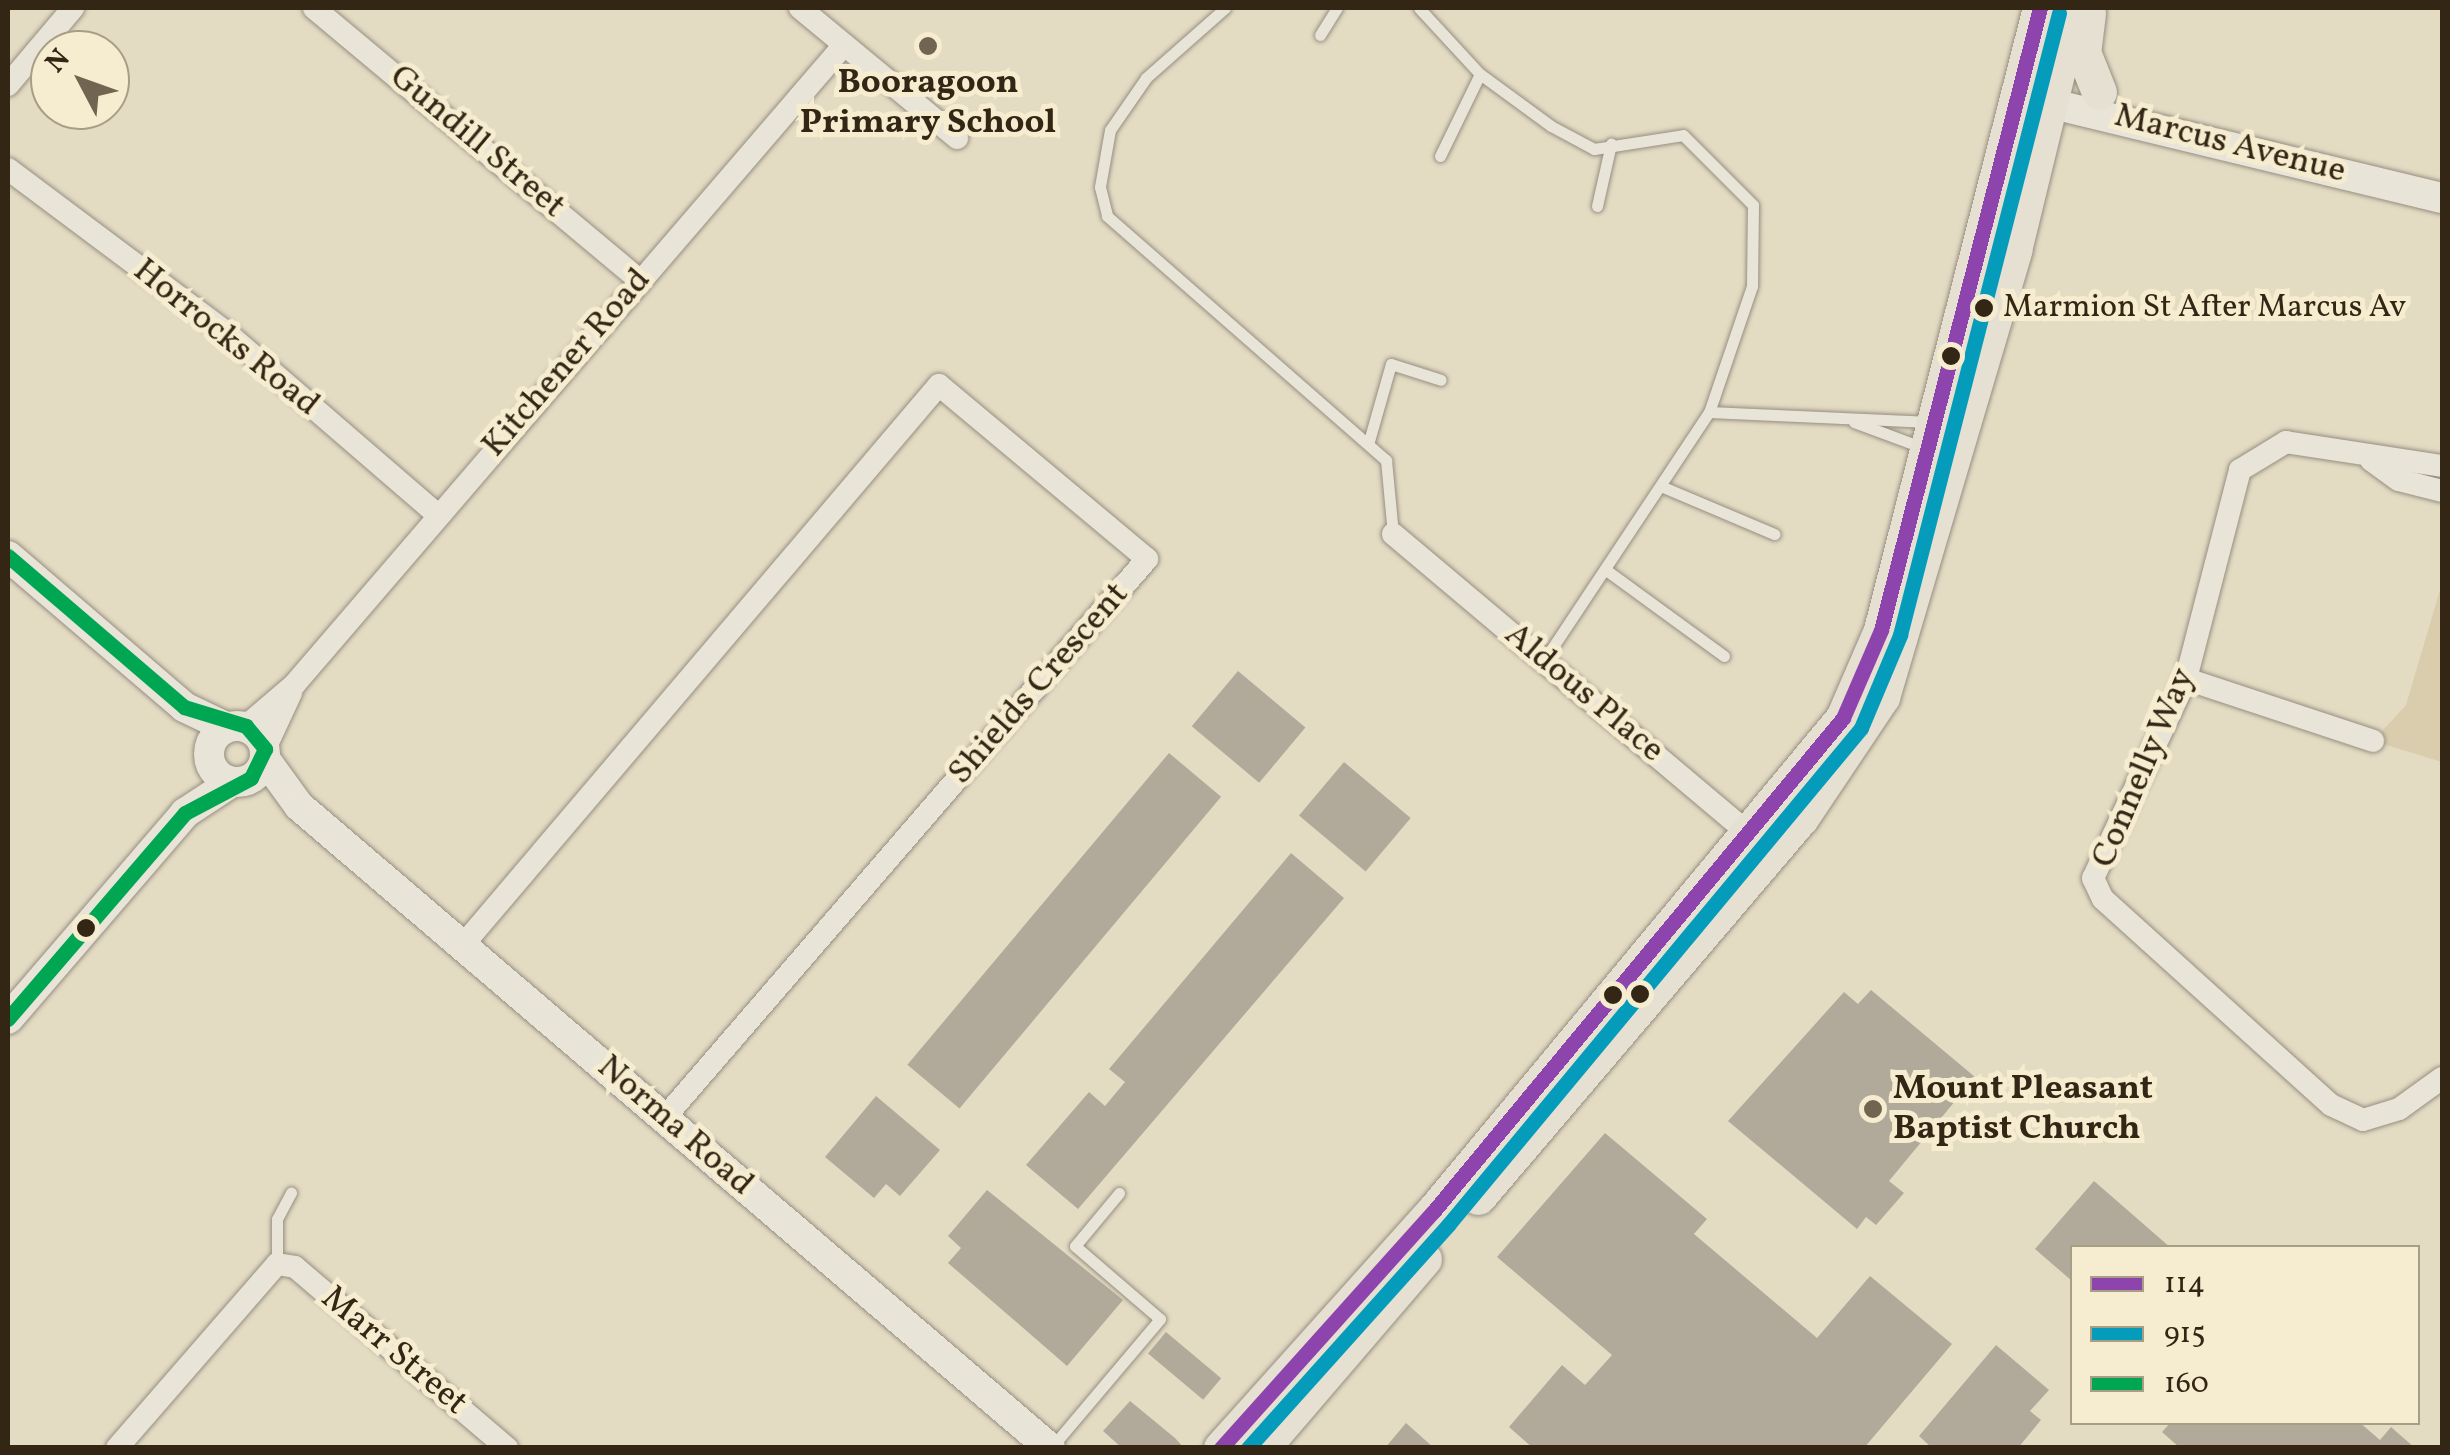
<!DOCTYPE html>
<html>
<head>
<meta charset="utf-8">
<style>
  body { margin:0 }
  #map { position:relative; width:2450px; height:1455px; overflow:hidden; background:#e4dbc3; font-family:Vollkorn,serif }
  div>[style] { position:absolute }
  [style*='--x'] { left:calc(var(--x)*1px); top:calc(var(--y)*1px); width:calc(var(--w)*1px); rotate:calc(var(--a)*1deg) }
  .green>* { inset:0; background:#dacdad }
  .building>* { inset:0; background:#b1aa9a; transform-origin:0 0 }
  .roads { filter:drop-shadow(0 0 2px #968f80) drop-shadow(0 0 2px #968f80) }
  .lane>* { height:11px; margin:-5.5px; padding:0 5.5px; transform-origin:5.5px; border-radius:5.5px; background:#e9e4d8 }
  .street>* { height:22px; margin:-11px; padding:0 11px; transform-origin:11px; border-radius:11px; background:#e9e4d8 }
  .secondary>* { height:30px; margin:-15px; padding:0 15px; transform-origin:15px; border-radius:15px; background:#e9e4d8 }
  .secondary>.ring { margin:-15px; padding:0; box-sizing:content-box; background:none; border:30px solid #e9e4d8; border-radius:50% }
  .primary>* { height:35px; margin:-17.5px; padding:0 17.5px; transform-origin:17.5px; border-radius:17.5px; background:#e5e0d2 }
  .bus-1>* { height:15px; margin:-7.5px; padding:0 7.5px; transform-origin:7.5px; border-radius:7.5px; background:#8e44ad }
  .bus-2>* { height:15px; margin:-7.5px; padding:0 7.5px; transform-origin:7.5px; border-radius:7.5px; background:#059cbc }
  .bus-3>* { height:15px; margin:-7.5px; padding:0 7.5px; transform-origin:7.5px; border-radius:7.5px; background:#00a651 }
  .dots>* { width:28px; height:28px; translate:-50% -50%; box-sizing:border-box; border:5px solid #f6ecd0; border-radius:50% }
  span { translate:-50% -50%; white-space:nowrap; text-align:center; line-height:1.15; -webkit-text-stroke:10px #f6ecd0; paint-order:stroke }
  .bus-label { font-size:32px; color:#332615 }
  .left { translate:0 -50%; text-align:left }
  .poi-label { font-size:35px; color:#332615; font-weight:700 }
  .street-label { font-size:35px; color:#332615 }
  .frame { position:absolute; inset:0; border:10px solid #332615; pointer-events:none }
  .legend { position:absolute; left:2070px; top:1245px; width:350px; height:180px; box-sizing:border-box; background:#f6ecd0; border:2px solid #a89d85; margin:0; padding:12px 18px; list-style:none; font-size:30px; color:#332615 }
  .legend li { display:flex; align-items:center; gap:20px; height:50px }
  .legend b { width:50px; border:2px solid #a89d85 }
  .north { position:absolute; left:30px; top:30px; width:100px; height:100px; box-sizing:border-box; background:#f6ecd0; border:2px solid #a89d85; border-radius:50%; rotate:311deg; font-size:28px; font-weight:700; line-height:40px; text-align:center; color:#332615 }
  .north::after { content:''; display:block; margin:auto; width:35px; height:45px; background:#716552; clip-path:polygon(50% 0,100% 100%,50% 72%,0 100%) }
</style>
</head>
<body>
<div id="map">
  <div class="green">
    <i style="clip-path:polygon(2442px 583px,2442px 762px,2373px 741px,2406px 705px)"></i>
  </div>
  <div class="building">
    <i style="left:1238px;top:671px;width:88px;height:72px;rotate:40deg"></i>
    <i style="left:1169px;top:753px;width:68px;height:407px;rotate:40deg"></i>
    <i style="left:1344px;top:762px;width:87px;height:70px;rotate:40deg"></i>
    <i style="clip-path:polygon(1291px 853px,1344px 898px,1078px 1209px,1026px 1165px,1089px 1092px,1105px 1106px,1125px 1082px,1109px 1069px)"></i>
    <i style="clip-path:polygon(1871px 990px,1975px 1077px,1889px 1181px,1904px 1193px,1876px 1225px,1866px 1217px,1857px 1229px,1728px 1121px,1844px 992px,1858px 1004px)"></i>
    <i style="clip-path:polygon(876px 1096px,940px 1150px,900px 1196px,886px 1184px,874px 1198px,825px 1157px)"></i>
    <i style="clip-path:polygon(1605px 1133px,1707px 1219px,1694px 1234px,1817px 1338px,1870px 1276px,1952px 1344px,1864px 1448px,1533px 1448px,1509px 1427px,1562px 1365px,1585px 1385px,1612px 1355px,1497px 1257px)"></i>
    <i style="clip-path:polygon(2094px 1181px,2171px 1248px,2072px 1248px,2072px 1281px,2035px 1249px)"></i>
    <i style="clip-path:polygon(987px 1190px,1123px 1300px,1067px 1366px,948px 1263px,961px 1248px,948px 1236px)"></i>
    <i style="left:1166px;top:1332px;width:72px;height:28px;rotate:40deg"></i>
    <i style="clip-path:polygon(1996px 1345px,2049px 1390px,2030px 1411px,2041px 1420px,2018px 1448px,1932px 1448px,1919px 1436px)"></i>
    <i style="clip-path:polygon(1130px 1401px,1175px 1438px,1184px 1448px,1122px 1448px,1103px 1431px)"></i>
    <i style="clip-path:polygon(2171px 1422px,2359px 1422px,2380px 1440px,2391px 1427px,2415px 1448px,2180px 1448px,2162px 1432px)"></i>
    <i style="clip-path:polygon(1406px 1423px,1434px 1448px,1385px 1448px)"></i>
  </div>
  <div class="roads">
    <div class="lane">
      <i style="--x:1225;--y:8;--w:106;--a:138.5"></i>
      <i style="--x:1146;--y:78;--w:63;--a:124.7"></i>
      <i style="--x:1110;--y:130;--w:58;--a:100"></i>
      <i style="--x:1100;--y:187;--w:30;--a:76"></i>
      <i style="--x:1107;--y:216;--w:371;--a:41.2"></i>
      <i style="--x:1386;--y:460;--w:74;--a:84.6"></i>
      <i style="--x:1419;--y:8;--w:90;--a:47.3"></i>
      <i style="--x:1480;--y:74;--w:88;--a:36.2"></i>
      <i style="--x:1551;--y:126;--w:49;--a:28.1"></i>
      <i style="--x:1594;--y:149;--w:90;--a:-8.9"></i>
      <i style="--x:1683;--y:135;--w:99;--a:45"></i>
      <i style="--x:1753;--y:205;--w:81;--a:90.7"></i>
      <i style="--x:1752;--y:286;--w:133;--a:108.8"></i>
      <i style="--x:1709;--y:412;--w:296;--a:123.6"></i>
      <i style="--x:1320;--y:35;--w:32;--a:-58"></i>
      <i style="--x:1440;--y:156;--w:91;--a:-64"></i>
      <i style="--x:1597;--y:206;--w:64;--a:-77.3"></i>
      <i style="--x:1709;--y:412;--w:222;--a:2.6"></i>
      <i style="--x:1854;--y:422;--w:75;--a:20.4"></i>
      <i style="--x:1369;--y:441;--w:80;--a:-74.1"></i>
      <i style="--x:1391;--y:364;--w:52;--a:17.7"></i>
      <i style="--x:1663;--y:487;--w:121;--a:22.9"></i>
      <i style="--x:1606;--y:570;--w:146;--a:36.1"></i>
      <i style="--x:277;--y:1264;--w:45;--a:-90"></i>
      <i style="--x:277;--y:1219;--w:30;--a:-62"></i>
      <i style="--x:1051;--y:1448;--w:169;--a:-49.8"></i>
      <i style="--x:1160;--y:1319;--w:112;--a:-139.3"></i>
      <i style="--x:1075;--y:1246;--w:69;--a:-50.3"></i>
    </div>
    <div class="street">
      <i style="--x:314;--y:8;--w:422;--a:39.9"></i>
      <i style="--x:800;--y:8;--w:204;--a:39.6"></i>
      <i style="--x:8;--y:85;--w:101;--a:-49.8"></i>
      <i style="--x:8;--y:169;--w:274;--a:36.8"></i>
      <i style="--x:227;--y:333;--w:279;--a:40.8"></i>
      <i style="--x:2371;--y:460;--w:34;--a:36"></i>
      <i style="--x:2399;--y:480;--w:44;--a:14.3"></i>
      <i style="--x:2442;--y:466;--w:158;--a:-171.3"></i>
      <i style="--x:2286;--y:442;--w:54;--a:148.7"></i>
      <i style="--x:2240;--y:470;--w:216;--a:104.5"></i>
      <i style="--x:2186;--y:679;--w:220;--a:115"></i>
      <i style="--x:2093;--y:878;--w:23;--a:65"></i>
      <i style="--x:2103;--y:899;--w:307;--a:42.1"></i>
      <i style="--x:2331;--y:1105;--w:35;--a:25"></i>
      <i style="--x:2363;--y:1120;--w:38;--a:-17"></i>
      <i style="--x:2399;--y:1109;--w:53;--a:-35.8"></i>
      <i style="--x:1393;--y:534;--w:477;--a:40.1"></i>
      <i style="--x:2186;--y:679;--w:197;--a:18.3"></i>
      <i style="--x:246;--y:726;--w:63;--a:-40.5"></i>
      <i style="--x:294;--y:685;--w:844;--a:-49.33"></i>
      <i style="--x:265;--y:749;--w:62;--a:-65.1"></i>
      <i style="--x:463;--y:945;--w:735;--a:-49.64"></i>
      <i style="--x:939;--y:385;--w:271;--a:39.9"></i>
      <i style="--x:1147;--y:559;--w:736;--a:130.81"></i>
      <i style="--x:117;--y:1448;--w:244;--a:-49"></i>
      <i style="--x:277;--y:1264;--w:18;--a:9"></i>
      <i style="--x:295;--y:1267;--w:279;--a:40.5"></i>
    </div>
    <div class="secondary">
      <i style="--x:2028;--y:98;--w:426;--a:13.6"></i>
      <i style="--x:8;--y:556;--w:232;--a:40.6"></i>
      <i style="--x:184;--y:707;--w:47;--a:25.5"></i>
      <i class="ring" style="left:209px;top:726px;width:26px;height:26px"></i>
      <i style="--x:265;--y:759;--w:58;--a:54.1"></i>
      <i style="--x:299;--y:806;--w:988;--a:40.53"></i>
      <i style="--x:8;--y:1019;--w:272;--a:-49.3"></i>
      <i style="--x:185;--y:813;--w:56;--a:-33.4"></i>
    </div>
    <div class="primary">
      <i style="--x:2088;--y:13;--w:39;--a:97"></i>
      <i style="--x:2083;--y:52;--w:43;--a:68.2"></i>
      <i style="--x:1478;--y:1197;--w:498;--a:-49.6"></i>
      <i style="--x:1801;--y:818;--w:146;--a:-56.2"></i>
      <i style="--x:1882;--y:697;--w:466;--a:-73.5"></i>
      <i style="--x:2014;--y:250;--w:249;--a:-76.3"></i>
      <i style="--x:1221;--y:1448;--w:317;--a:-48.1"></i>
      <i style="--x:1433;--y:1212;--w:642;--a:-50.31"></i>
      <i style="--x:1843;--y:718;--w:96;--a:-66.6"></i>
      <i style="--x:1881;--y:630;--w:642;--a:-75.66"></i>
      <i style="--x:1262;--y:1448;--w:249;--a:-49.4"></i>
    </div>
  </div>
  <div class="bus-1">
    <i style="--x:1221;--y:1448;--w:317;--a:-48.1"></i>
    <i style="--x:1433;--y:1212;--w:642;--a:-50.31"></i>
    <i style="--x:1843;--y:718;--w:96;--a:-66.6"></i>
    <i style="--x:1881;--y:630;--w:642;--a:-75.66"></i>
  </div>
  <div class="bus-2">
    <i style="--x:1248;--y:1448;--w:300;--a:-48.1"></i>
    <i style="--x:1448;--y:1225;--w:646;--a:-50.27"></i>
    <i style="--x:1861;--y:728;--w:101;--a:-67.2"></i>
    <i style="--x:1900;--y:635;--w:642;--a:-75.66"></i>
  </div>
  <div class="bus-3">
    <i style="--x:8;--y:556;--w:232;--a:40.6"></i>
    <i style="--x:184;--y:707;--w:65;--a:17"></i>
    <i style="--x:246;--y:726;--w:30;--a:50"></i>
    <i style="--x:265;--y:749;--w:32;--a:116"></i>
    <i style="--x:251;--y:778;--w:75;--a:152.1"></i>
    <i style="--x:185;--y:813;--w:272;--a:130.7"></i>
  </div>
  <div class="dots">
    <i style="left:928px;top:46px;background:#716552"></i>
    <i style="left:1984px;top:308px;background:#332615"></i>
    <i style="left:1951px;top:356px;background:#332615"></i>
    <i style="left:86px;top:928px;background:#332615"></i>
    <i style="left:1640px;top:994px;background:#332615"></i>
    <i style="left:1613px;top:995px;background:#332615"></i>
    <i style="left:1873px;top:1109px;background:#716552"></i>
  </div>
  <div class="bus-label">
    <span class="left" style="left:2003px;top:308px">Marmion St After Marcus Av</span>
  </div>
  <div class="poi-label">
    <span style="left:928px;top:103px">Booragoon<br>Primary School</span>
    <span class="left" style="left:1893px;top:1109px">Mount Pleasant<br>Baptist Church</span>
  </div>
  <div class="street-label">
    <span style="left:477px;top:142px;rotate:40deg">Gundill Street</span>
    <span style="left:2230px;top:144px;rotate:14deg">Marcus Avenue</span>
    <span style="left:226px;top:338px;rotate:39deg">Horrocks Road</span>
    <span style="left:567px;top:363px;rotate:-49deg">Kitchener Road</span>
    <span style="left:1039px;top:684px;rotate:-49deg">Shields Crescent</span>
    <span style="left:1584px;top:693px;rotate:40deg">Aldous Place</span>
    <span style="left:2144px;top:768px;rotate:-67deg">Connelly Way</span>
    <span style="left:675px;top:1126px;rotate:41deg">Norma Road</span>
    <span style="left:394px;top:1351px;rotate:40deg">Marr Street</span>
  </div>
  <div class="frame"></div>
  <ul class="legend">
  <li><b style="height:12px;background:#8e44ad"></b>114</li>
  <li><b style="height:12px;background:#059cbc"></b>915</li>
  <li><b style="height:12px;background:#00a651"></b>160</li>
  </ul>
  <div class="north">N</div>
</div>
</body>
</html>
